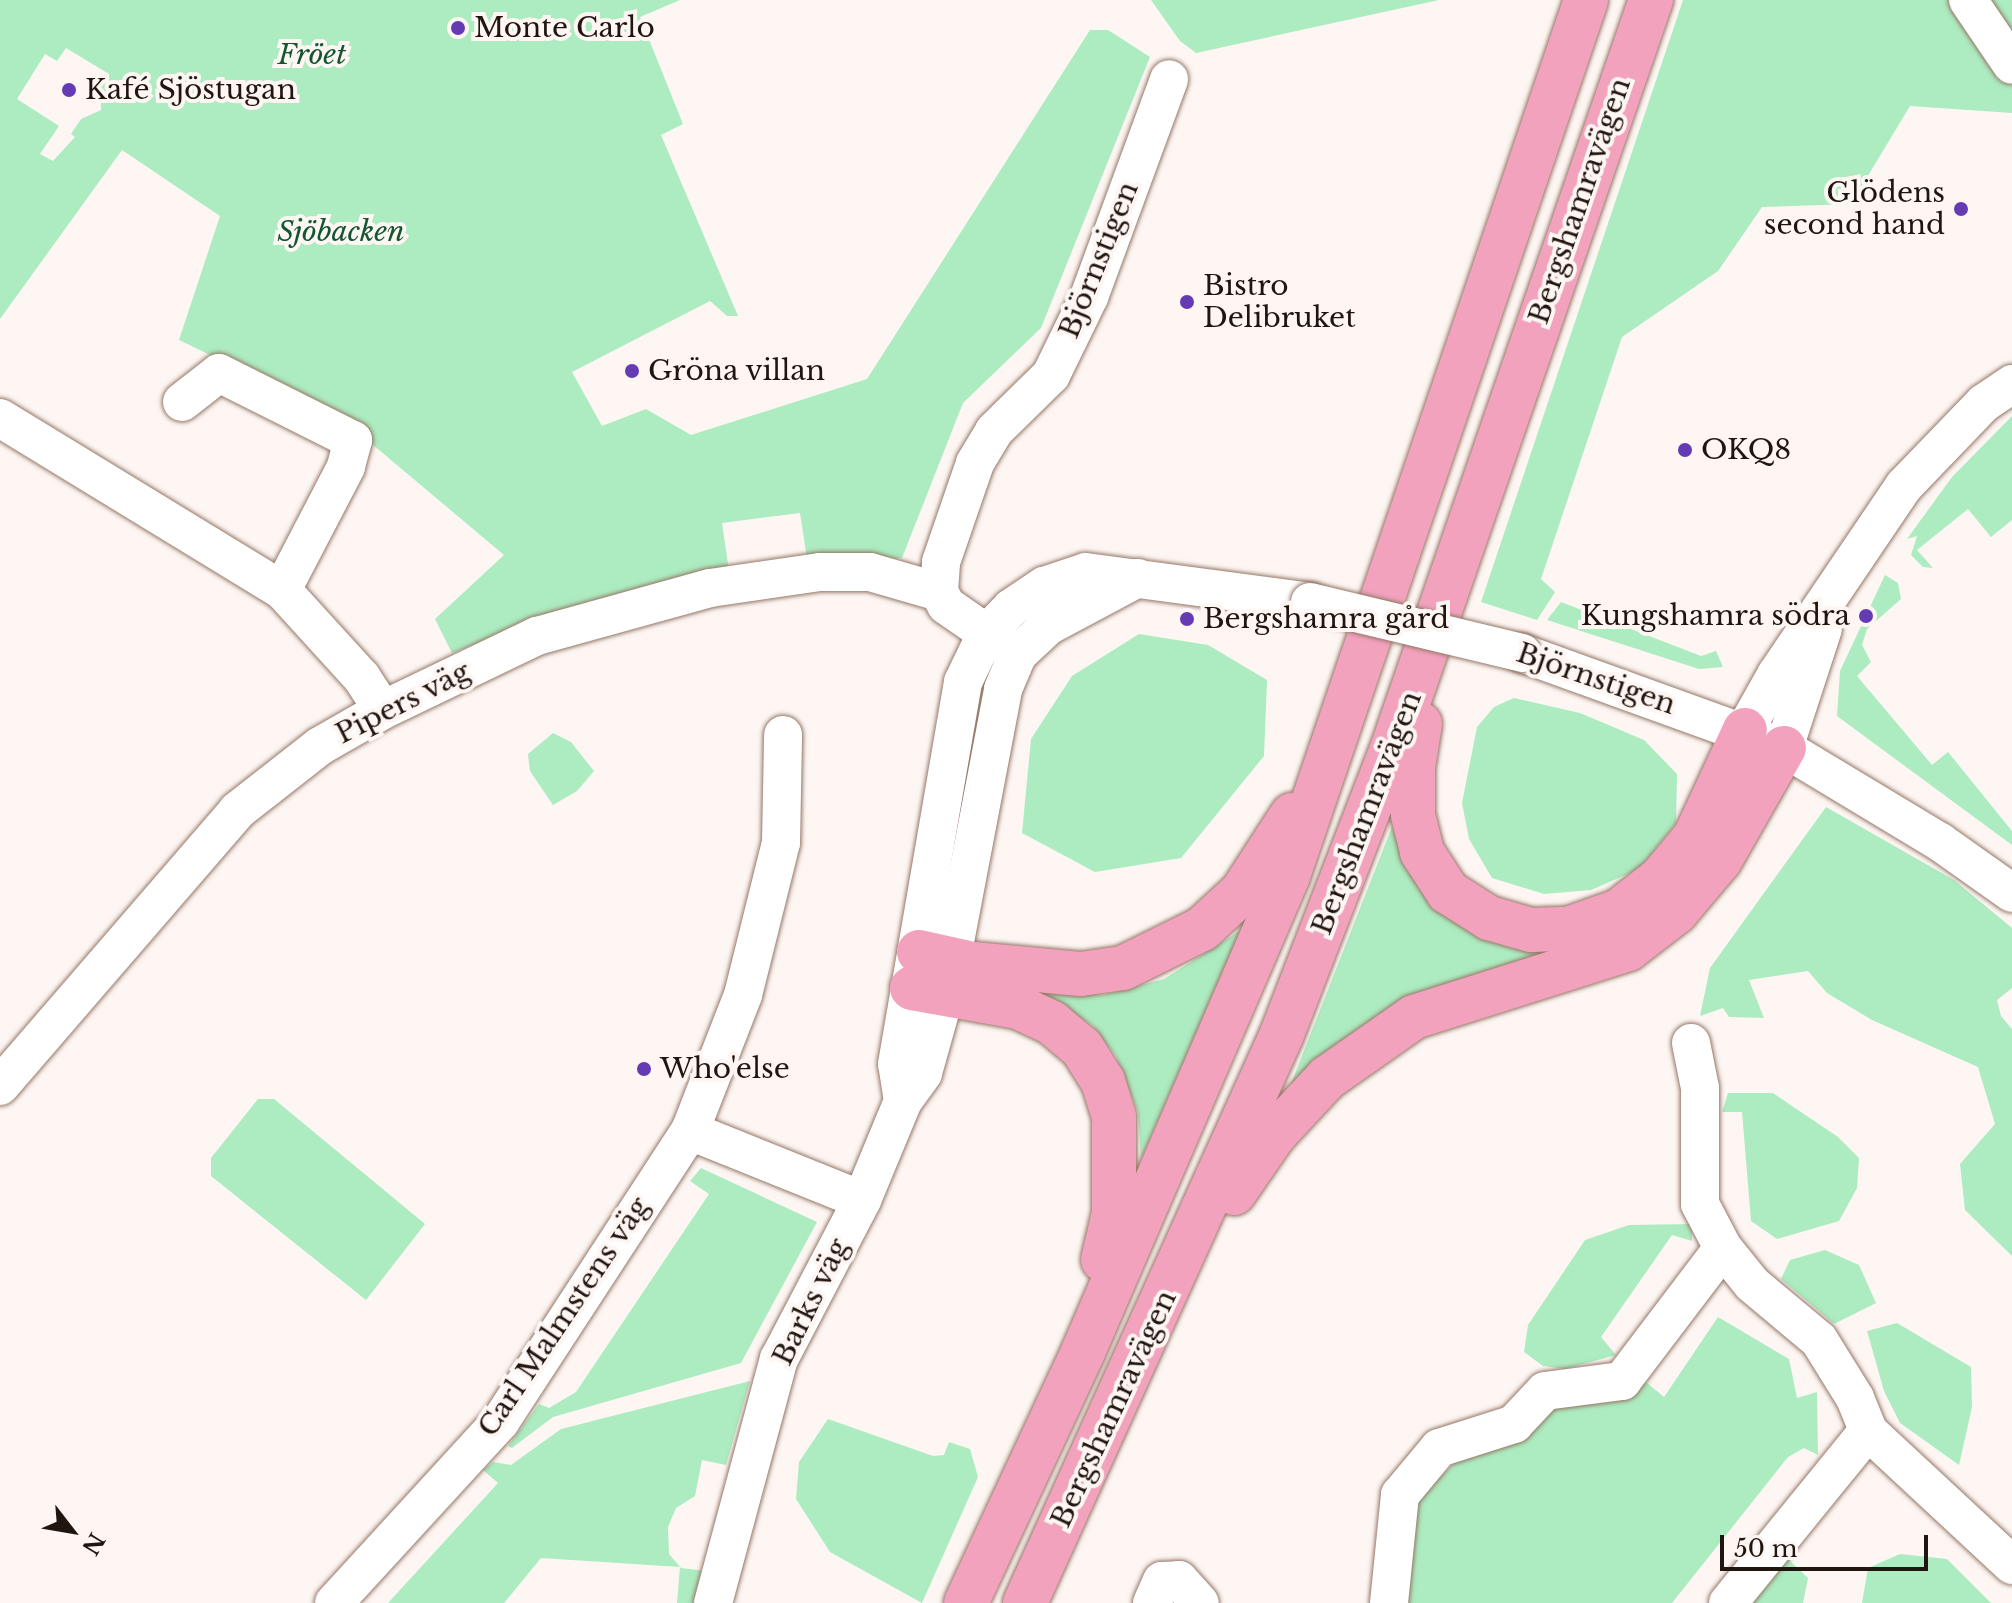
<!DOCTYPE html>
<html>
<head>
<meta charset="utf-8">
<style>
  body { margin:0 }
  #map { position:relative; width:2012px; height:1603px; overflow:hidden; background:#fdf6f3; font-family:"Libre Baskerville",serif }
  div>[style] { position:absolute }
  [style*='--x'] { left:calc(var(--x)*1px); top:calc(var(--y)*1px); width:calc(var(--w)*1px); rotate:calc(var(--a)*1deg) }
  .green>* { inset:0; background:#acecc0 }
  .roads { filter:drop-shadow(0 0 2px #957767) drop-shadow(0 0 2px #957767) }
  .minor>* { height:38px; margin:-19px; padding:0 19px; transform-origin:19px; border-radius:19px; background:#fff }
  .highway>* { height:44px; margin:-22px; padding:0 22px; transform-origin:22px; border-radius:22px; background:#f3a2be }
  .bridges { filter:drop-shadow(0 0 2px #957767) drop-shadow(0 0 2px #957767) }
  .minor-bridge>* { height:38px; margin:-19px; padding:0 19px; transform-origin:19px; border-radius:19px; background:#fff }
  .dots>* { width:22px; height:22px; translate:-50% -50%; box-sizing:border-box; border:4px solid #fdf6f3; border-radius:50% }
  span { translate:-50% -50%; white-space:nowrap; text-align:center; line-height:1.15; -webkit-text-stroke:8px #fdf6f3; paint-order:stroke }
  .poi-label { font-size:28px; color:#21150f }
  .left { translate:0 -50%; text-align:left }
  .right { translate:-100% -50%; text-align:right }
  .park-label { font-size:28px; color:#145632; font-style:italic }
  .street-label { font-size:28px; color:#21150f }
  .north { position:absolute; left:32px; top:1491px; width:80px; height:80px; -webkit-text-stroke:6px #fdf6f3; paint-order:stroke; rotate:121deg; font-size:22px; font-weight:700; line-height:32px; text-align:center; color:#21150f }
  .north::after { content:''; display:block; margin:auto; width:28px; height:36px; background:#21150f; clip-path:polygon(50% 0,100% 100%,50% 72%,0 100%) }
  .scale { position:absolute; left:1720px; top:1535px; width:208px; height:36px; box-sizing:border-box; border:4px solid #21150f; border-top:0; padding-left:10px; font-size:24px; line-height:28px; white-space:nowrap; color:#21150f; -webkit-text-stroke:6px #fdf6f3; paint-order:stroke }
</style>
</head>
<body>
<div id="map">
  <div class="green">
    <i style="clip-path:polygon(evenodd,0 0,680px 0,640px 17px,683px 124px,661px 135px,738px 316px,727px 316px,710px 301px,572px 372px,602px 426px,646px 409px,691px 435px,867px 379px,1090px 30px,1108px 30px,1150px 57px,1041px 328px,963px 403px,902px 558px,808px 565px,800px 513px,722px 523px,729px 571px,653px 584px,565px 610px,452px 653px,435px 619px,504px 555px,341px 418px,179px 340px,220px 216px,122px 150px,0 319px,0 0,66px 48px,109px 74px,100px 88px,101px 110px,81px 119px,71px 134px,75px 137px,53px 161px,40px 154px,59px 126px,17px 99px,45px 54px,57px 61px,66px 48px)"></i>
    <i style="clip-path:polygon(1151px 0,1439px 0,1196px 53px,1180px 41px)"></i>
    <i style="clip-path:polygon(1683px 0,2012px 0,2012px 113px,1910px 106px,1851px 204px,1762px 207px,1718px 271px,1622px 337px,1541px 579px,1555px 592px,1537px 620px,1481px 602px)"></i>
    <i style="clip-path:polygon(2012px 416px,2012px 520px,1991px 537px,1968px 509px,1917px 550px,1933px 568px,1923px 567px,1911px 555px,1917px 536px,1907px 539px,1952px 477px)"></i>
    <i style="clip-path:polygon(1885px 575px,1898px 583px,1901px 599px,1867px 629px,1862px 645px,1871px 662px,1857px 676px,1932px 765px,1948px 752px,2012px 831px,2012px 845px,1837px 716px,1840px 671px)"></i>
    <i style="clip-path:polygon(1561px 602px,1701px 656px,1716px 651px,1723px 667px,1699px 669px,1547px 620px)"></i>
    <i style="clip-path:polygon(1139px 634px,1208px 645px,1267px 680px,1264px 756px,1181px 858px,1095px 872px,1022px 833px,1031px 739px,1072px 676px)"></i>
    <i style="clip-path:polygon(1514px 698px,1580px 713px,1644px 740px,1677px 774px,1676px 823px,1639px 869px,1591px 890px,1544px 894px,1492px 878px,1469px 839px,1462px 803px,1477px 727px,1494px 707px)"></i>
    <i style="clip-path:polygon(553px 733px,571px 742px,594px 771px,577px 791px,553px 805px,530px 771px,528px 754px)"></i>
    <i style="clip-path:polygon(1826px 807px,1954px 880px,2012px 928px,2012px 988px,1997px 1000px,2001px 1016px,2012px 1029px,2012px 1256px,1965px 1210px,1960px 1164px,1995px 1124px,1978px 1067px,1872px 1020px,1827px 993px,1808px 971px,1749px 980px,1764px 1018px,1729px 1017px,1723px 1008px,1700px 1016px,1710px 968px)"></i>
    <i style="clip-path:polygon(1392px 827px,1409px 872px,1439px 912px,1479px 937px,1515px 949px,1544px 948px,1539px 962px,1285px 1099px)"></i>
    <i style="clip-path:polygon(1241px 930px,1141px 1159px,1138px 1112px,1116px 1056px,1092px 1025px,1056px 1002px,985px 983px,1103px 995px,1164px 979px)"></i>
    <i style="clip-path:polygon(1728px 1093px,1773px 1093px,1838px 1137px,1859px 1158px,1857px 1188px,1839px 1221px,1777px 1239px,1751px 1221px,1742px 1112px,1722px 1112px)"></i>
    <i style="clip-path:polygon(258px 1099px,274px 1099px,425px 1224px,366px 1300px,211px 1176px,211px 1158px)"></i>
    <i style="clip-path:polygon(701px 1168px,817px 1222px,741px 1363px,553px 1417px,512px 1448px,508px 1446px,539px 1404px,549px 1408px,576px 1392px,709px 1194px,690px 1181px)"></i>
    <i style="clip-path:polygon(1692px 1224px,1692px 1241px,1672px 1235px,1601px 1337px,1616px 1355px,1565px 1369px,1543px 1366px,1524px 1352px,1528px 1325px,1585px 1240px,1629px 1225px)"></i>
    <i style="clip-path:polygon(1825px 1250px,1859px 1265px,1876px 1303px,1834px 1324px,1781px 1279px,1790px 1260px)"></i>
    <i style="clip-path:polygon(1718px 1317px,1789px 1359px,1797px 1398px,1817px 1392px,1818px 1455px,1804px 1448px,1788px 1457px,1672px 1603px,1395px 1603px,1402px 1514px,1461px 1457px,1583px 1384px,1618px 1393px,1646px 1382px,1664px 1397px)"></i>
    <i style="clip-path:polygon(1897px 1323px,1971px 1367px,1972px 1407px,1959px 1465px,1900px 1423px,1884px 1391px,1867px 1331px)"></i>
    <i style="clip-path:polygon(750px 1381px,726px 1465px,702px 1460px,695px 1496px,676px 1508px,668px 1527px,669px 1554px,681px 1568px,706px 1571px,702px 1603px,677px 1603px,680px 1567px,541px 1558px,504px 1603px,388px 1603px,498px 1483px,483px 1470px,493px 1462px,511px 1465px,561px 1429px)"></i>
    <i style="clip-path:polygon(828px 1419px,933px 1456px,944px 1455px,949px 1442px,970px 1449px,978px 1477px,922px 1603px,830px 1552px,796px 1499px,799px 1462px)"></i>
    <i style="clip-path:polygon(1900px 1554px,1947px 1559px,1991px 1603px,1862px 1603px,1868px 1568px)"></i>
    <i style="clip-path:polygon(1788px 1559px,1808px 1578px,1803px 1603px,1752px 1603px)"></i>
  </div>
  <div class="roads">
    <div class="minor">
      <i style="--x:1968;--y:0;--w:78;--a:55.9"></i>
      <i style="--x:182;--y:402;--w:47;--a:-38.1"></i>
      <i style="--x:219;--y:373;--w:150;--a:26.6"></i>
      <i style="--x:353;--y:440;--w:28;--a:105"></i>
      <i style="--x:346;--y:467;--w:139;--a:117.5"></i>
      <i style="--x:0;--y:418;--w:330;--a:31.4"></i>
      <i style="--x:282;--y:590;--w:119;--a:47.7"></i>
      <i style="--x:362;--y:678;--w:38;--a:57"></i>
      <i style="--x:1008;--y:648;--w:75;--a:-145.3"></i>
      <i style="--x:946;--y:605;--w:15;--a:-118"></i>
      <i style="--x:939;--y:592;--w:30;--a:-86"></i>
      <i style="--x:941;--y:562;--w:105;--a:-71"></i>
      <i style="--x:975;--y:463;--w:37;--a:-59"></i>
      <i style="--x:994;--y:431;--w:80;--a:-44.5"></i>
      <i style="--x:1051;--y:375;--w:87;--a:-64"></i>
      <i style="--x:1089;--y:297;--w:232;--a:-69.8"></i>
      <i style="--x:1522;--y:653;--w:279;--a:19.9"></i>
      <i style="--x:1784;--y:748;--w:182;--a:31.1"></i>
      <i style="--x:1940;--y:842;--w:88;--a:35.3"></i>
      <i style="--x:1745;--y:730;--w:63;--a:-60.6"></i>
      <i style="--x:1776;--y:675;--w:228;--a:-55.9"></i>
      <i style="--x:1904;--y:486;--w:115;--a:-46.1"></i>
      <i style="--x:1984;--y:403;--w:34;--a:-34"></i>
      <i style="--x:1784;--y:748;--w:125;--a:-71.9"></i>
      <i style="--x:1691;--y:1043;--w:46;--a:78.7"></i>
      <i style="--x:1700;--y:1088;--w:116;--a:90"></i>
      <i style="--x:1700;--y:1204;--w:50;--a:62.4"></i>
      <i style="--x:1723;--y:1248;--w:46;--a:51.1"></i>
      <i style="--x:1752;--y:1284;--w:87;--a:39.9"></i>
      <i style="--x:1819;--y:1340;--w:68;--a:58.2"></i>
      <i style="--x:1855;--y:1398;--w:35;--a:68"></i>
      <i style="--x:1868;--y:1431;--w:197;--a:42.9"></i>
      <i style="--x:0;--y:1086;--w:363;--a:-49.2"></i>
      <i style="--x:237;--y:811;--w:105;--a:-38.1"></i>
      <i style="--x:320;--y:746;--w:73;--a:-29.7"></i>
      <i style="--x:383;--y:710;--w:171;--a:-25.7"></i>
      <i style="--x:537;--y:636;--w:180;--a:-15.5"></i>
      <i style="--x:710;--y:588;--w:111;--a:-8.3"></i>
      <i style="--x:820;--y:572;--w:50;--a:0"></i>
      <i style="--x:870;--y:572;--w:72;--a:16.2"></i>
      <i style="--x:903;--y:1101;--w:37;--a:-99"></i>
      <i style="--x:897;--y:1064;--w:388;--a:-80.2"></i>
      <i style="--x:963;--y:682;--w:53;--a:-64.4"></i>
      <i style="--x:986;--y:634;--w:36;--a:-46"></i>
      <i style="--x:1011;--y:608;--w:40;--a:-34"></i>
      <i style="--x:1044;--y:586;--w:44;--a:-18.4"></i>
      <i style="--x:1086;--y:572;--w:226;--a:7.6"></i>
      <i style="--x:690;--y:1131;--w:185;--a:21.9"></i>
      <i style="--x:334;--y:1603;--w:246;--a:-47.5"></i>
      <i style="--x:500;--y:1422;--w:348;--a:-56.9"></i>
      <i style="--x:690;--y:1131;--w:146;--a:-68.7"></i>
      <i style="--x:743;--y:995;--w:157;--a:-76"></i>
      <i style="--x:781;--y:843;--w:108;--a:-88.9"></i>
      <i style="--x:713;--y:1603;--w:253;--a:-74.9"></i>
      <i style="--x:779;--y:1359;--w:179;--a:-62.4"></i>
      <i style="--x:862;--y:1200;--w:107;--a:-67.5"></i>
      <i style="--x:903;--y:1101;--w:34;--a:-54"></i>
      <i style="--x:923;--y:1073;--w:82;--a:-74.4"></i>
      <i style="--x:945;--y:994;--w:310;--a:-79.2"></i>
      <i style="--x:1003;--y:689;--w:38;--a:-67"></i>
      <i style="--x:1018;--y:654;--w:41;--a:-43"></i>
      <i style="--x:1048;--y:626;--w:102;--a:-28.1"></i>
      <i style="--x:1152;--y:1603;--w:24;--a:-66"></i>
      <i style="--x:1162;--y:1581;--w:17;--a:-3"></i>
      <i style="--x:1179;--y:1580;--w:31;--a:48"></i>
      <i style="--x:1389;--y:1603;--w:109;--a:-84.2"></i>
      <i style="--x:1400;--y:1495;--w:61;--a:-50.3"></i>
      <i style="--x:1439;--y:1448;--w:79;--a:-17.7"></i>
      <i style="--x:1514;--y:1424;--w:45;--a:-46.8"></i>
      <i style="--x:1545;--y:1391;--w:78;--a:-7.4"></i>
      <i style="--x:1622;--y:1381;--w:167;--a:-52.8"></i>
      <i style="--x:1728;--y:1603;--w:222;--a:-50.9"></i>
    </div>
    <div class="highway">
      <i style="--x:1420;--y:724;--w:44;--a:99.2"></i>
      <i style="--x:1413;--y:767;--w:48;--a:90"></i>
      <i style="--x:1413;--y:815;--w:38;--a:76"></i>
      <i style="--x:1422;--y:852;--w:48;--a:57"></i>
      <i style="--x:1448;--y:892;--w:49;--a:32.4"></i>
      <i style="--x:1489;--y:918;--w:44;--a:15.9"></i>
      <i style="--x:1531;--y:930;--w:37;--a:-2"></i>
      <i style="--x:1568;--y:929;--w:54;--a:-19.4"></i>
      <i style="--x:1619;--y:911;--w:53;--a:-38.2"></i>
      <i style="--x:1661;--y:878;--w:53;--a:-50.3"></i>
      <i style="--x:1695;--y:837;--w:118;--a:-65"></i>
      <i style="--x:919;--y:952;--w:55;--a:12.5"></i>
      <i style="--x:973;--y:964;--w:108;--a:5.3"></i>
      <i style="--x:1081;--y:974;--w:42;--a:-8.1"></i>
      <i style="--x:1123;--y:968;--w:88;--a:-26.3"></i>
      <i style="--x:1202;--y:929;--w:54;--a:-42.8"></i>
      <i style="--x:1242;--y:892;--w:92;--a:-57"></i>
      <i style="--x:912;--y:988;--w:108;--a:10.2"></i>
      <i style="--x:1018;--y:1007;--w:38;--a:25"></i>
      <i style="--x:1052;--y:1023;--w:39;--a:40"></i>
      <i style="--x:1082;--y:1048;--w:39;--a:58"></i>
      <i style="--x:1103;--y:1081;--w:38;--a:73"></i>
      <i style="--x:1114;--y:1117;--w:96;--a:90"></i>
      <i style="--x:1114;--y:1213;--w:48;--a:103.2"></i>
      <i style="--x:1234;--y:1193;--w:70;--a:-55.4"></i>
      <i style="--x:1274;--y:1135;--w:78;--a:-47.1"></i>
      <i style="--x:1327;--y:1078;--w:106;--a:-35"></i>
      <i style="--x:1414;--y:1017;--w:225;--a:-17.6"></i>
      <i style="--x:1628;--y:949;--w:61;--a:-37.6"></i>
      <i style="--x:1676;--y:912;--w:68;--a:-49.8"></i>
      <i style="--x:1720;--y:860;--w:129;--a:-60.3"></i>
      <i style="--x:966;--y:1603;--w:277;--a:-65"></i>
      <i style="--x:1083;--y:1352;--w:518;--a:-66.7"></i>
      <i style="--x:1288;--y:876;--w:925;--a:-71.21"></i>
      <i style="--x:1025;--y:1603;--w:624;--a:-65.69"></i>
      <i style="--x:1282;--y:1034;--w:302;--a:-68.9"></i>
      <i style="--x:1391;--y:752;--w:796;--a:-70.93"></i>
    </div>
  </div>
  <div class="bridges">
    <div class="minor-bridge">
      <i style="--x:1310;--y:602;--w:218;--a:13.5"></i>
    </div>
  </div>
  <div class="dots">
    <i style="left:458px;top:28px;background:#653bb3"></i>
    <i style="left:69px;top:90px;background:#653bb3"></i>
    <i style="left:1961px;top:209px;background:#653bb3"></i>
    <i style="left:1187px;top:302px;background:#653bb3"></i>
    <i style="left:632px;top:371px;background:#653bb3"></i>
    <i style="left:1685px;top:450px;background:#653bb3"></i>
    <i style="left:1866px;top:616px;background:#653bb3"></i>
    <i style="left:1187px;top:619px;background:#653bb3"></i>
    <i style="left:644px;top:1069px;background:#653bb3"></i>
  </div>
  <div class="poi-label">
    <span class="left" style="left:474px;top:28px">Monte Carlo</span>
    <span class="left" style="left:85px;top:90px">Kafé Sjöstugan</span>
    <span class="right" style="left:1945px;top:209px">Glödens<br>second hand</span>
    <span class="left" style="left:1203px;top:302px">Bistro<br>Delibruket</span>
    <span class="left" style="left:648px;top:371px">Gröna villan</span>
    <span class="left" style="left:1701px;top:450px">OKQ8</span>
    <span class="right" style="left:1850px;top:616px">Kungshamra södra</span>
    <span class="left" style="left:1203px;top:619px">Bergshamra gård</span>
    <span class="left" style="left:660px;top:1069px">Who'else</span>
  </div>
  <div class="park-label">
    <span style="left:312px;top:55px">Fröet</span>
    <span style="left:341px;top:232px">Sjöbacken</span>
  </div>
  <div class="street-label">
    <span style="left:1580px;top:201px;rotate:-71deg">Bergshamravägen</span>
    <span style="left:1099px;top:260px;rotate:-68deg">Björnstigen</span>
    <span style="left:1596px;top:679px;rotate:19deg">Björnstigen</span>
    <span style="left:403px;top:703px;rotate:-27deg">Pipers väg</span>
    <span style="left:1367px;top:813px;rotate:-69deg">Bergshamravägen</span>
    <span style="left:811px;top:1302px;rotate:-64deg">Barks väg</span>
    <span style="left:564px;top:1317px;rotate:-56deg">Carl Malmstens väg</span>
    <span style="left:1114px;top:1409px;rotate:-65deg">Bergshamravägen</span>
  </div>
  <div class="north">N</div>
  <div class="scale">50 m</div>
</div>
</body>
</html>
